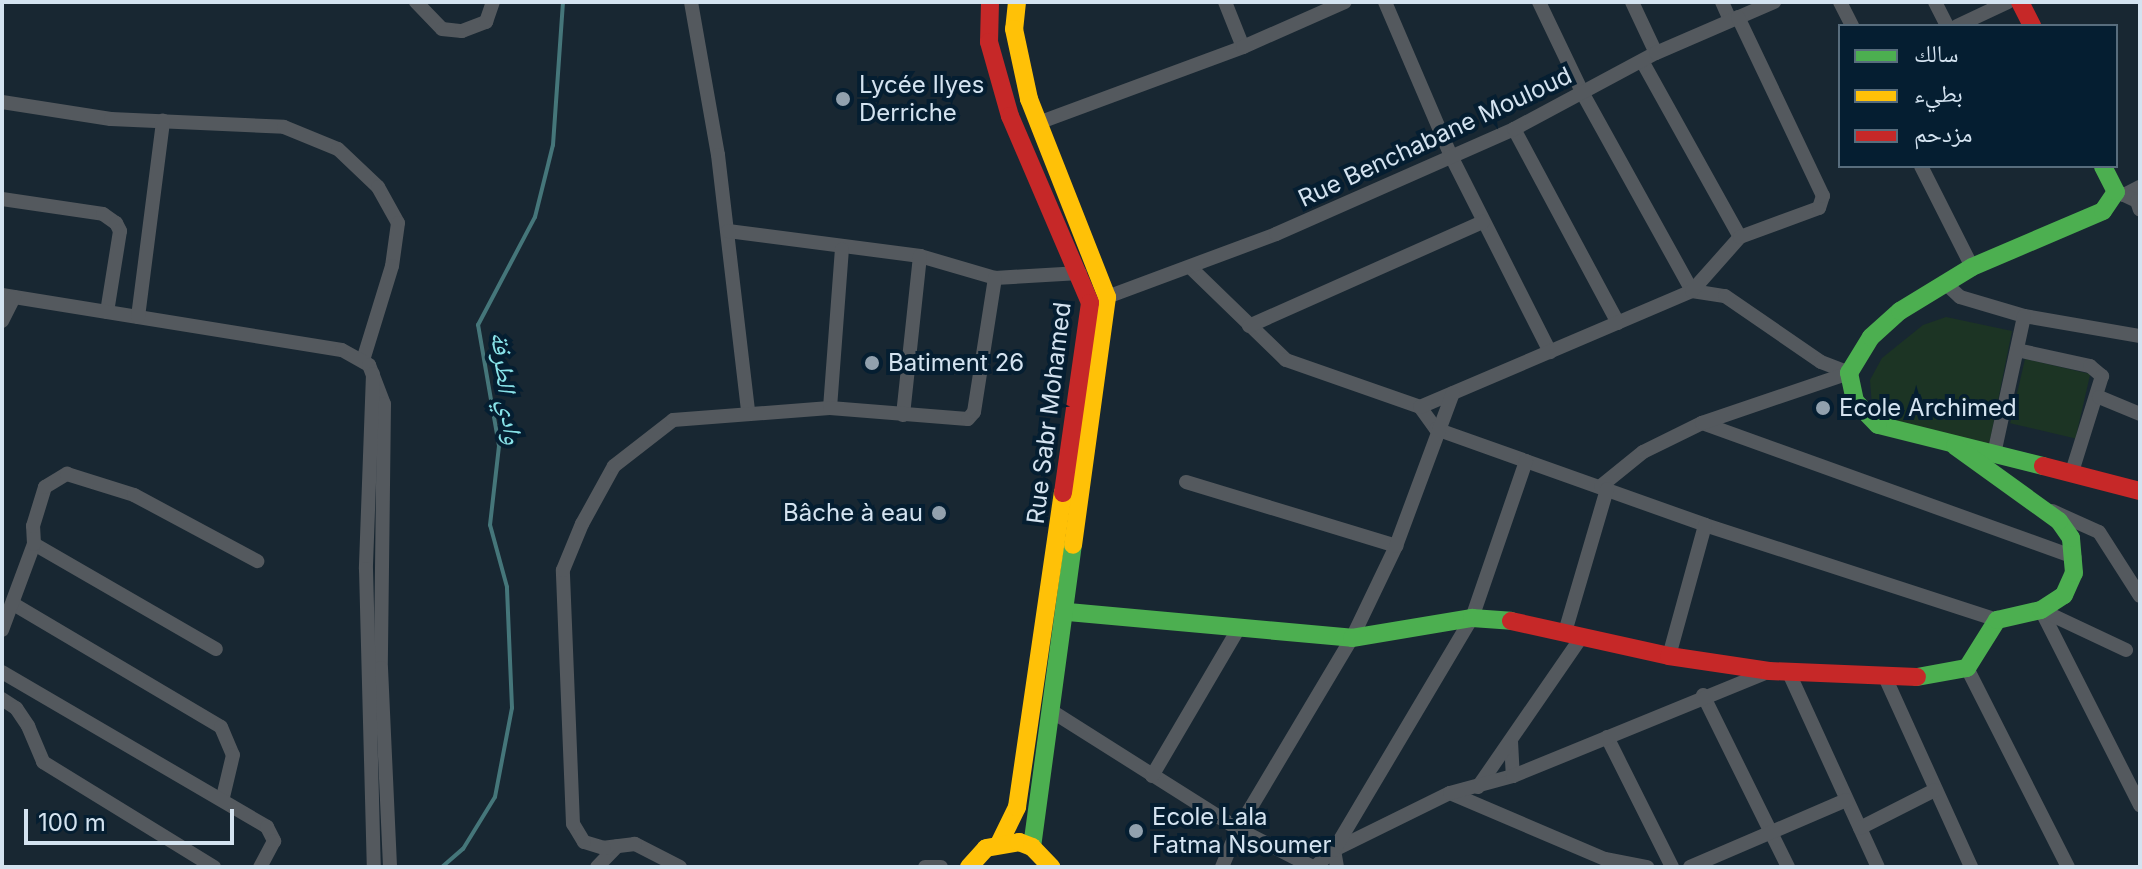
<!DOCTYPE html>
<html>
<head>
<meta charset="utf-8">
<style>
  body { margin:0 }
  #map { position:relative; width:2142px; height:869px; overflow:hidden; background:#182732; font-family:Inter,"Noto Naskh Arabic",sans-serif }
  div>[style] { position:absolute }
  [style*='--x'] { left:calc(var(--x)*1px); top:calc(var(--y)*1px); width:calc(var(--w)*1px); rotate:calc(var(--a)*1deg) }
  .green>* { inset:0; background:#1c3424; transform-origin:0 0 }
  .stream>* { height:4px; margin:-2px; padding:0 2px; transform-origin:2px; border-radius:2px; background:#45767a }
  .street>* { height:14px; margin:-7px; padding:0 7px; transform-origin:7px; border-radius:7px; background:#54595e }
  .fast>* { height:18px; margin:-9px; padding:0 9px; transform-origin:9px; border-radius:9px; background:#4caf50 }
  .slow>* { height:18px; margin:-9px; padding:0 9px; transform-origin:9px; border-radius:9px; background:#ffc107 }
  .jam>* { height:18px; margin:-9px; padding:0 9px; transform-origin:9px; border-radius:9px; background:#c62828 }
  .dots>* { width:22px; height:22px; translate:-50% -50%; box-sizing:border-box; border:4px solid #051e31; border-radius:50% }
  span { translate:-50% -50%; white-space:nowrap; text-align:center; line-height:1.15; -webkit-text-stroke:8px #051e31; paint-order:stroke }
  .poi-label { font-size:24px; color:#d4e3f0 }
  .left { translate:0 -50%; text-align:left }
  .right { translate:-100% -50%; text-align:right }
  .street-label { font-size:24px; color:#d4e3f0 }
  .water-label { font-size:26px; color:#88e2e8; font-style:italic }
  .frame { position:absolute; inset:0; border:4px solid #d4e3f0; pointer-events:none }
  .legend { position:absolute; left:1838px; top:24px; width:280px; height:144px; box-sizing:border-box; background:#051e31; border:2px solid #586d7d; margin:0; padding:10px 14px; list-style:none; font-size:24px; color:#d4e3f0 }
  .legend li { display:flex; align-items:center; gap:16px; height:40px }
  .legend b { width:40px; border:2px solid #586d7d }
  .scale { position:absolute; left:24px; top:809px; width:210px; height:36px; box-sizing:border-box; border:4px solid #d4e3f0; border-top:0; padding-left:10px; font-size:24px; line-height:28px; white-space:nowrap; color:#d4e3f0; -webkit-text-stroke:6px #051e31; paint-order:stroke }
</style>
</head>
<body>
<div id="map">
  <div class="green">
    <i style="clip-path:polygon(1946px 317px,2012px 331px,1989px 445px,1896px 425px,1872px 406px,1870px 380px,1882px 358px,1923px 325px)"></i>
    <i style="left:2025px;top:359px;width:67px;height:66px;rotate:13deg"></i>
  </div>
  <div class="stream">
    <i style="--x:442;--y:867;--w:28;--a:-41"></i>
    <i style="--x:463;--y:849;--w:61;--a:-58.4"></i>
    <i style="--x:495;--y:797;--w:91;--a:-79.2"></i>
    <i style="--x:512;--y:708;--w:121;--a:-92.4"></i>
    <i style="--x:507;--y:587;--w:64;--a:-105.3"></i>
    <i style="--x:490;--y:525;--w:80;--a:-83.5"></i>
    <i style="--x:499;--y:446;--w:123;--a:-99.8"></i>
    <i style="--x:478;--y:325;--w:122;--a:-62.2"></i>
    <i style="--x:535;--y:217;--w:74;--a:-76"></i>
    <i style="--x:553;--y:145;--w:143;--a:-86"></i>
  </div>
  <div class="street">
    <i style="--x:416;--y:2;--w:37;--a:46"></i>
    <i style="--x:442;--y:29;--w:20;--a:6"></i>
    <i style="--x:462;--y:31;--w:26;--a:-21"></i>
    <i style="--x:486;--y:22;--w:21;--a:-71"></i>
    <i style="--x:691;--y:2;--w:155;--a:80"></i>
    <i style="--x:718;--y:155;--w:258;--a:83.3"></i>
    <i style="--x:1225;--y:2;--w:48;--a:68.2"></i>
    <i style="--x:1385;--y:2;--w:165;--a:66.8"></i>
    <i style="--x:1450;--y:154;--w:222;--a:63.2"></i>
    <i style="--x:1539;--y:2;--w:102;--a:64.4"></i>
    <i style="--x:1583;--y:94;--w:225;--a:61"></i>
    <i style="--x:1692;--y:291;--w:33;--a:9"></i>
    <i style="--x:1725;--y:296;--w:116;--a:34.5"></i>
    <i style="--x:1821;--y:362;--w:30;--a:21"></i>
    <i style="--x:1632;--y:2;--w:56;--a:64.8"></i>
    <i style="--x:1722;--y:2;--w:20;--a:66"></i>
    <i style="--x:1840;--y:2;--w:27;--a:63"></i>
    <i style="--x:1935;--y:2;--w:27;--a:63"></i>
    <i style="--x:1957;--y:26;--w:56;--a:-25.2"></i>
    <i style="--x:1642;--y:61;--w:201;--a:60.9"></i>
    <i style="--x:2;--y:102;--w:110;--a:8.9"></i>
    <i style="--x:111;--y:119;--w:173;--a:2.6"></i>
    <i style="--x:284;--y:127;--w:58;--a:22.2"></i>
    <i style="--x:338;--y:149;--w:55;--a:43.5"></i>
    <i style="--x:378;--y:187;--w:41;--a:60.9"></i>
    <i style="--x:398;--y:223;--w:43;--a:97.9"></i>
    <i style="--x:392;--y:266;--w:98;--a:107.1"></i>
    <i style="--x:1038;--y:123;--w:219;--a:-20.3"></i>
    <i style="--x:1243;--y:47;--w:111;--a:-23.8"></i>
    <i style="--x:1514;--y:129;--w:220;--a:61.8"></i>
    <i style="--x:1921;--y:166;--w:113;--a:63.2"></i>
    <i style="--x:2116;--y:192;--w:9;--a:21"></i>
    <i style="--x:2124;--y:195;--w:18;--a:-27"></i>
    <i style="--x:2124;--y:195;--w:14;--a:25"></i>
    <i style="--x:2137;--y:201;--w:9;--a:72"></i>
    <i style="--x:2;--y:199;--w:102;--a:8.4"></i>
    <i style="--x:103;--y:214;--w:16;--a:35"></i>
    <i style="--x:116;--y:223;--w:9;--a:63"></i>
    <i style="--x:120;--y:231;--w:82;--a:99.1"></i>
    <i style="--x:728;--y:231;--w:194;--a:7.4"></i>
    <i style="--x:920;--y:256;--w:78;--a:16.3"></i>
    <i style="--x:995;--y:278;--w:85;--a:-3.4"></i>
    <i style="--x:1191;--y:268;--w:132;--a:44.1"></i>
    <i style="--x:1286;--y:360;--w:142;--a:19.3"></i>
    <i style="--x:1420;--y:407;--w:27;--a:54"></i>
    <i style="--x:1436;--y:429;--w:286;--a:19.6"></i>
    <i style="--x:1705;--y:525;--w:307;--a:18"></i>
    <i style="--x:1946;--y:284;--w:19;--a:43"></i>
    <i style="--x:1960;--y:297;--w:67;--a:16.5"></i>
    <i style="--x:2024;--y:316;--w:118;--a:9.8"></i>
    <i style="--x:2;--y:295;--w:344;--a:9.2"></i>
    <i style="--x:342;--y:350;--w:31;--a:29"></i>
    <i style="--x:369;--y:365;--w:42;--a:69"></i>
    <i style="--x:384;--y:404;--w:264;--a:90.7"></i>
    <i style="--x:381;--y:668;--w:199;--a:87.4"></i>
    <i style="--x:1107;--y:297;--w:180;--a:-20.4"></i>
    <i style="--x:1276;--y:234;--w:260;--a:-23.8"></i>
    <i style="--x:1514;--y:129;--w:161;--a:-28.2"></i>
    <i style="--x:1656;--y:53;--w:129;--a:-23.4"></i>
    <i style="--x:138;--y:317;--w:198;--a:-82.7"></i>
    <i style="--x:2;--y:321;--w:27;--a:-63"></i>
    <i style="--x:1249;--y:326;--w:256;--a:-24"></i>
    <i style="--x:2017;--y:350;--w:75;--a:12.4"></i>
    <i style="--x:2090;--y:366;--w:16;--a:40"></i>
    <i style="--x:2102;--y:376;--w:101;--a:107.4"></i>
    <i style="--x:373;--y:374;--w:195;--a:92.1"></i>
    <i style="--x:366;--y:569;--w:298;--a:88.5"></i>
    <i style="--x:2099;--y:397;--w:44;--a:22.5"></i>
    <i style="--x:1420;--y:407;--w:296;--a:-23.1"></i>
    <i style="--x:1692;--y:291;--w:72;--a:-48.4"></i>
    <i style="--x:1740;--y:237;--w:84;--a:-20.2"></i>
    <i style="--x:1819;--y:208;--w:13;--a:-72"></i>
    <i style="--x:1823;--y:196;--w:198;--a:-115.4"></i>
    <i style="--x:830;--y:408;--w:159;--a:-85.7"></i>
    <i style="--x:903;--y:415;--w:160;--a:-83.9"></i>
    <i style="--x:1702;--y:423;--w:396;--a:19.8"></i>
    <i style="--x:1994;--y:454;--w:141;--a:-77.7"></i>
    <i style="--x:1186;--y:482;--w:220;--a:16.9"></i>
    <i style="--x:1601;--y:486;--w:54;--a:-39"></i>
    <i style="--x:1643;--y:452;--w:66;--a:-26.2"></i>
    <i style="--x:1702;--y:423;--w:155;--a:-18.8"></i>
    <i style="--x:2052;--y:511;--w:51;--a:24.1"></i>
    <i style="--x:2099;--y:532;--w:76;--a:57.4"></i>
    <i style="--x:34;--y:544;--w:210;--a:30"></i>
    <i style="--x:15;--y:605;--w:239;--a:30.6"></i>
    <i style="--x:221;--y:727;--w:30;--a:67"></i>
    <i style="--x:233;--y:755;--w:43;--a:103.4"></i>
    <i style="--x:2041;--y:610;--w:219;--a:63.1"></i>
    <i style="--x:2041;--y:610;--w:94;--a:25.2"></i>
    <i style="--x:2;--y:630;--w:92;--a:-69.6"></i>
    <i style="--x:34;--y:544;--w:18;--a:-93"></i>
    <i style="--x:33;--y:526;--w:41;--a:-72.9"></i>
    <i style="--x:45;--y:487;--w:26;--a:-31"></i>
    <i style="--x:67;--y:474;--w:70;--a:17.4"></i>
    <i style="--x:134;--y:495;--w:140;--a:28.2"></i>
    <i style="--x:1565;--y:632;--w:149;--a:-73.6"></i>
    <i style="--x:1669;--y:656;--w:136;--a:-74.6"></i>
    <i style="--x:1967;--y:668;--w:223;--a:63.1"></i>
    <i style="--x:2;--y:672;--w:307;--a:30.3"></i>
    <i style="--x:267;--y:827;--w:16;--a:63"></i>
    <i style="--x:274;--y:841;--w:30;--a:118"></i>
    <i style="--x:1789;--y:673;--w:213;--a:65.4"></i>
    <i style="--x:1885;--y:677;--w:209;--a:65.6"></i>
    <i style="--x:1703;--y:695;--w:192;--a:63.7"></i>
    <i style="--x:2;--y:699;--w:17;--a:33"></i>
    <i style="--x:16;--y:708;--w:22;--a:56"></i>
    <i style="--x:28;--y:726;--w:39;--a:67"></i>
    <i style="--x:43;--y:762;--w:201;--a:31.6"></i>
    <i style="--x:1053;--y:712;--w:219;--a:32.3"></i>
    <i style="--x:1238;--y:829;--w:84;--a:26.9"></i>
    <i style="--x:1607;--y:737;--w:145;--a:63.4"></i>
    <i style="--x:1511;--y:741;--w:35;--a:87"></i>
    <i style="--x:1152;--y:776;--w:174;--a:-59.6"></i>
    <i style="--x:1478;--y:787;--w:183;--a:-55.4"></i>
    <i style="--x:1450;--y:793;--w:168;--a:23.1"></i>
    <i style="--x:1605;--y:859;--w:43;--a:10.8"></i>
    <i style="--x:1860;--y:828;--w:84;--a:-26.9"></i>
    <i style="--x:597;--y:867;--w:29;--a:-46"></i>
    <i style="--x:680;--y:867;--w:51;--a:-152.9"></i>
    <i style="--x:635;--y:844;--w:31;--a:173"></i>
    <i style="--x:604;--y:848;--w:21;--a:-163"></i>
    <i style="--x:584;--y:842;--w:21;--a:-121"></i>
    <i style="--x:573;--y:824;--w:254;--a:-92.3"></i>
    <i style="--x:563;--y:570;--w:50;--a:-67.6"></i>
    <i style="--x:582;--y:524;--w:66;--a:-61.1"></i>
    <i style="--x:614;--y:466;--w:75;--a:-37.9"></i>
    <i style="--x:673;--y:420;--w:157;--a:-4.4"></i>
    <i style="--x:830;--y:408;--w:138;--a:4.6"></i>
    <i style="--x:968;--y:419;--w:9;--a:-49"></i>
    <i style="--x:974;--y:412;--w:136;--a:-81.1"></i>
    <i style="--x:925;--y:867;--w:16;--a:0"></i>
    <i style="--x:1222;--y:867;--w:41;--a:-67.2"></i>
    <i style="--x:1238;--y:829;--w:222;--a:-59.2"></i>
    <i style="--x:1352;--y:638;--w:102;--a:-64.4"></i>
    <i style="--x:1396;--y:546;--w:163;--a:-69.6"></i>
    <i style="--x:1315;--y:867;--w:25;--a:-42"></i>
    <i style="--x:1334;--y:850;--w:129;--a:-26.2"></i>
    <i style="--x:1450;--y:793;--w:65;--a:-15.1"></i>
    <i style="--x:1513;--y:776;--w:275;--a:-22.2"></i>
    <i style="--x:1337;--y:867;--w:17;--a:-100"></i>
    <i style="--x:1334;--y:850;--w:270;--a:-59.3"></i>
    <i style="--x:1472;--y:618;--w:166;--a:-71"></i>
    <i style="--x:1690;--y:867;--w:170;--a:-23.2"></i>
  </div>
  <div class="fast">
    <i style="--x:2043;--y:466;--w:170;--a:-166"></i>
    <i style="--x:1878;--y:425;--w:33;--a:-134"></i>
    <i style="--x:1855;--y:401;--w:29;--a:-102"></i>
    <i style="--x:1849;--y:373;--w:42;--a:-58.6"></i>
    <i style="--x:1871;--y:337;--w:39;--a:-42"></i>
    <i style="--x:1900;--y:311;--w:84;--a:-31.4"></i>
    <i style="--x:1972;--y:267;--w:142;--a:-23.1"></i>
    <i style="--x:2103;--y:211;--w:23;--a:-56"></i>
    <i style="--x:2116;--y:192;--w:29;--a:-117"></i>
    <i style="--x:1068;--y:612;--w:285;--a:5.2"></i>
    <i style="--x:1352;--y:638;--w:122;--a:-9.5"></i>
    <i style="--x:1472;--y:618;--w:39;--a:4"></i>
    <i style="--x:1917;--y:677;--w:51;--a:-10.2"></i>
    <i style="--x:1967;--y:668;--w:57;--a:-58"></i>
    <i style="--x:1997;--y:620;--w:45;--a:-12.8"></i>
    <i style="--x:2041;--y:610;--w:27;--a:-33"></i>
    <i style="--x:2064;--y:595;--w:24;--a:-66"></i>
    <i style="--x:2074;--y:573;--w:35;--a:-95"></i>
    <i style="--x:2071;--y:538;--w:21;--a:-125"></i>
    <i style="--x:2059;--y:521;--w:128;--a:-144.2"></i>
    <i style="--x:1032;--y:847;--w:305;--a:-82.3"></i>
  </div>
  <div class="slow">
    <i style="--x:1017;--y:2;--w:27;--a:96"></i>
    <i style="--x:1014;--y:29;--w:72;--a:77.9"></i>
    <i style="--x:1029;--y:99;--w:213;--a:68.5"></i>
    <i style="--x:1107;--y:297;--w:250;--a:97.8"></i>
    <i style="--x:1000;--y:842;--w:39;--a:-64"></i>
    <i style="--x:1017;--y:807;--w:317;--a:-81.7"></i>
    <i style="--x:969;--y:867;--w:25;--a:-48"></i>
    <i style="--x:986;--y:848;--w:34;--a:-10"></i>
    <i style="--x:1019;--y:842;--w:14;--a:21"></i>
    <i style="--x:1032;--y:847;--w:28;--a:46"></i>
  </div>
  <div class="jam">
    <i style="--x:990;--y:2;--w:40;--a:91.4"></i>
    <i style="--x:989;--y:42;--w:77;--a:74.2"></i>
    <i style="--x:1010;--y:116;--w:203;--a:66.8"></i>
    <i style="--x:1090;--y:303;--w:192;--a:98.1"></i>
    <i style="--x:2020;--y:2;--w:27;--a:63"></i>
    <i style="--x:2043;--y:466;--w:100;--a:14.5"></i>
    <i style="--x:1511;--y:621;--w:162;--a:12.5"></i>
    <i style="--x:1669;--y:656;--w:101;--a:8.5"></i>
    <i style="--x:1769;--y:671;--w:148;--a:2.3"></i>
  </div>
  <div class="dots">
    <i style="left:843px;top:99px;background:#92a1ae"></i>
    <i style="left:872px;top:363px;background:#92a1ae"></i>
    <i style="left:1823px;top:408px;background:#92a1ae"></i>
    <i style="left:939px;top:513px;background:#92a1ae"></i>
    <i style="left:1136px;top:831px;background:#92a1ae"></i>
  </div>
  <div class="poi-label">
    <span class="left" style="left:859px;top:99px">Lycée Ilyes<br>Derriche</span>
    <span class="left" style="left:888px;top:363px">Batiment 26</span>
    <span class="left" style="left:1839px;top:408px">Ecole Archimed</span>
    <span class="right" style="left:923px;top:513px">Bâche à eau</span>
    <span class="left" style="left:1152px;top:831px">Ecole Lala<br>Fatma Nsoumer</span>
  </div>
  <div class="street-label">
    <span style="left:1435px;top:137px;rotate:-25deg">Rue Benchabane Mouloud</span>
    <span style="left:1049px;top:413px;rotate:-83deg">Rue Sabr Mohamed</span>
  </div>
  <div class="water-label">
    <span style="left:507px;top:388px;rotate:83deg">وادي الطرفة</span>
  </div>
  <div class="frame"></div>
  <ul class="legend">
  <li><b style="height:10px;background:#4caf50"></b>سالك</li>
  <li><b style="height:10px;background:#ffc107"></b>بطيء</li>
  <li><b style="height:10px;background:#c62828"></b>مزدحم</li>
  </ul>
  <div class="scale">100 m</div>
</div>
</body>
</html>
